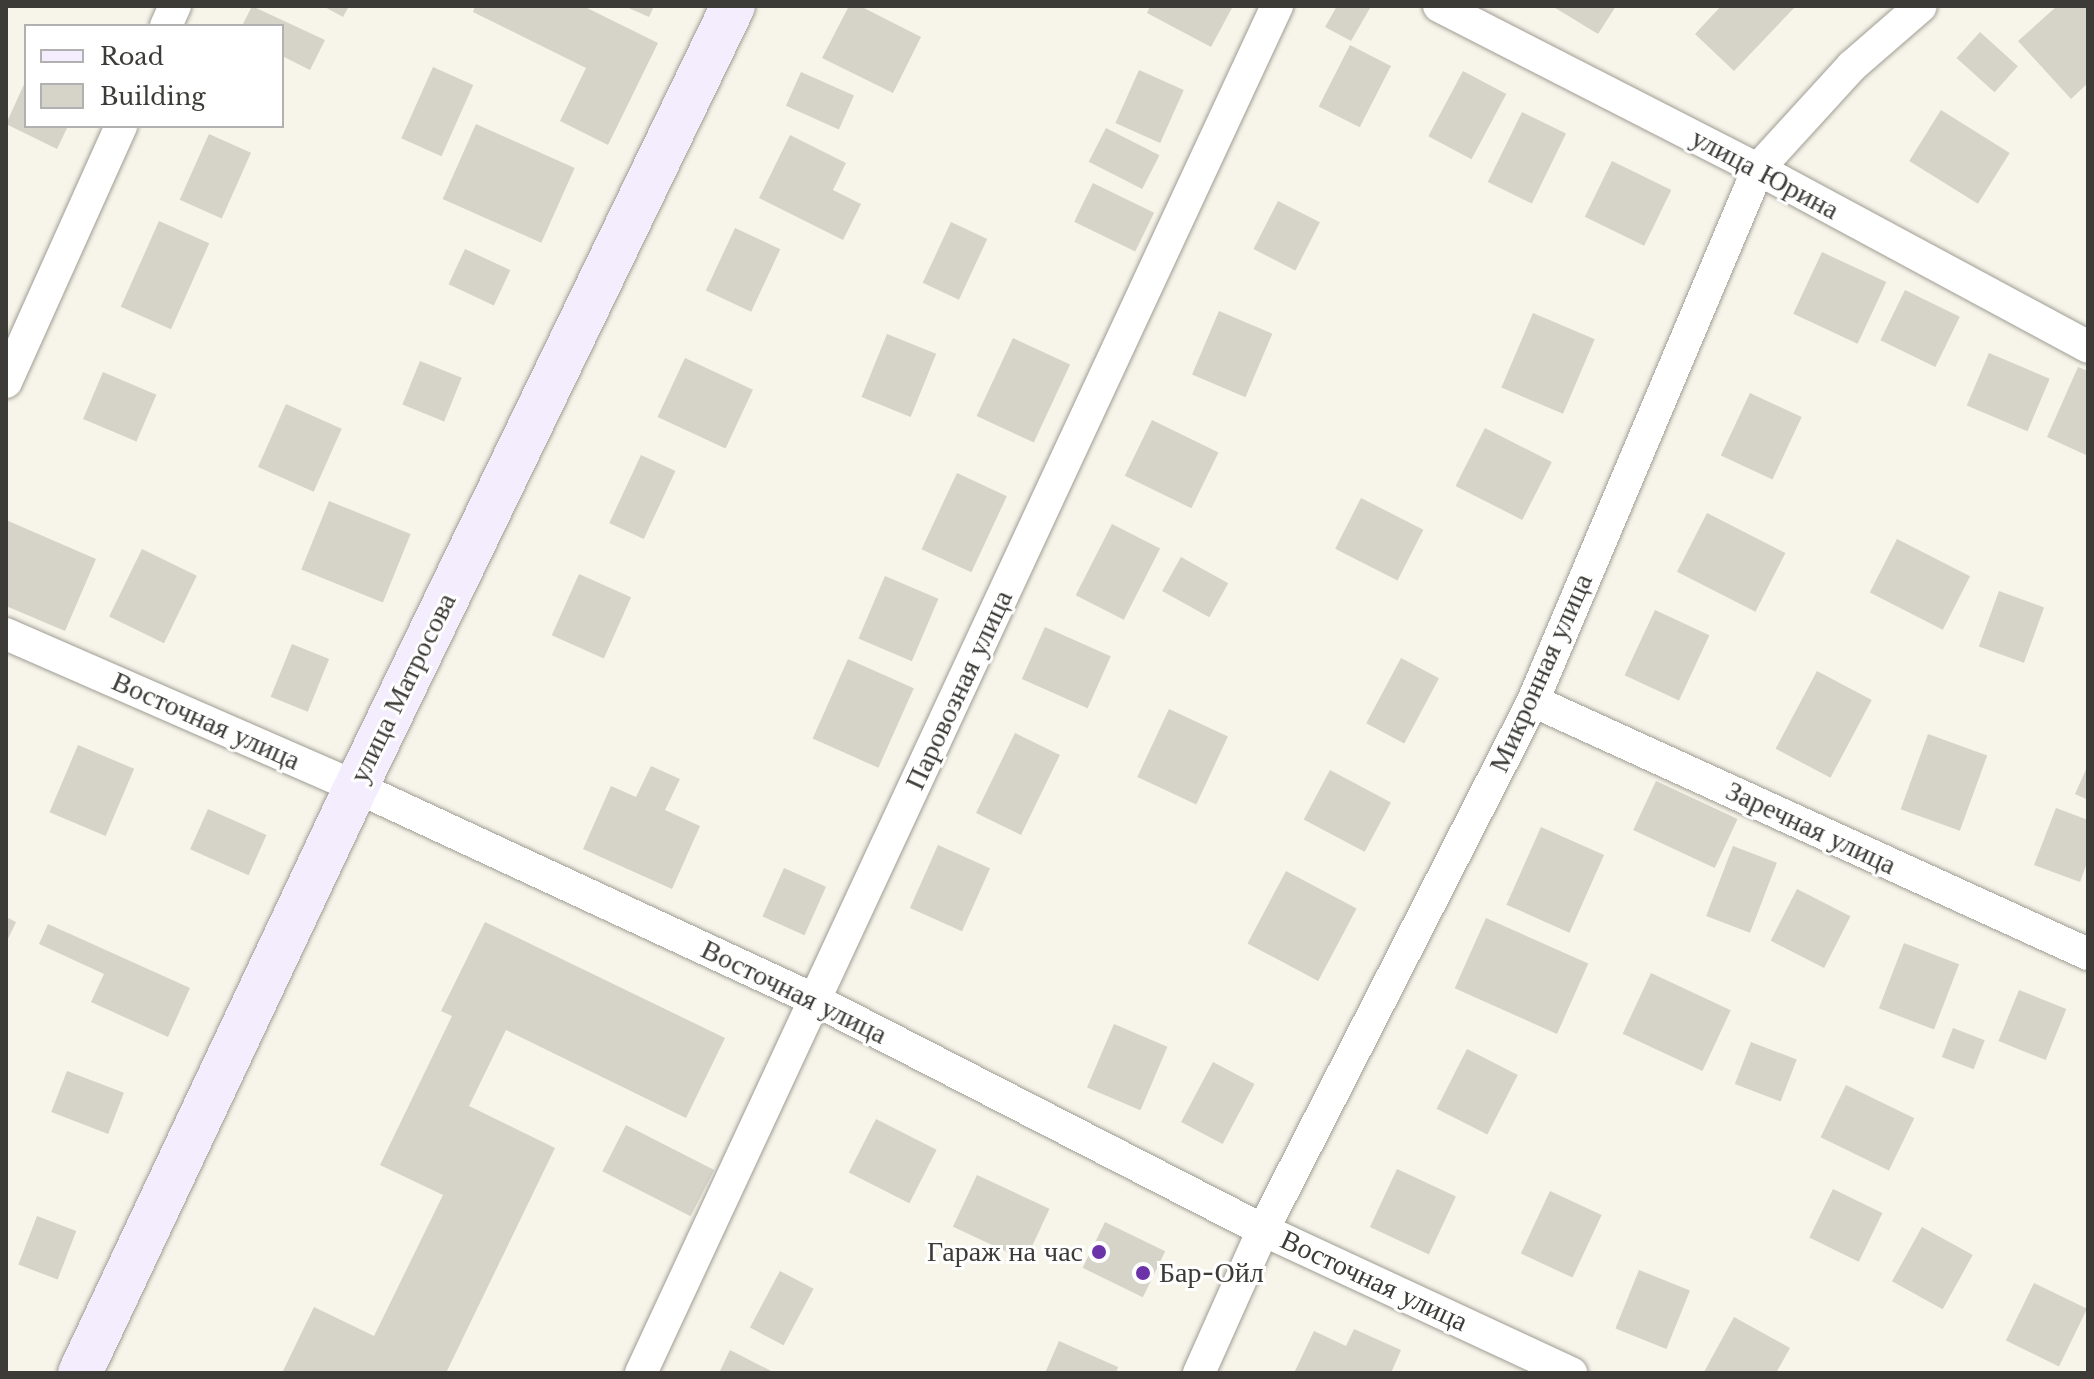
<!DOCTYPE html>
<html>
<head>
<meta charset="utf-8">
<style>
  body { margin:0 }
  #map { position:relative; width:2094px; height:1379px; overflow:hidden; background:#f7f4ea; font-family:"Libre Baskerville",serif }
  div>[style] { position:absolute }
  [style*='--x'] { left:calc(var(--x)*1px); top:calc(var(--y)*1px); width:calc(var(--w)*1px); rotate:calc(var(--a)*1deg) }
  .building>* { inset:0; background:#d6d3c9; transform-origin:0 0 }
  .roads { filter:drop-shadow(0 0 2px #9f9d93) drop-shadow(0 0 2px #9f9d93) }
  .street>* { height:32px; margin:-16px; padding:0 16px; transform-origin:16px; border-radius:16px; background:#fff }
  .secondary>* { height:44px; margin:-22px; padding:0 22px; transform-origin:22px; border-radius:22px; background:#f3edfd }
  .dots>* { width:22px; height:22px; translate:-50% -50%; box-sizing:border-box; border:4px solid #fff; border-radius:50% }
  span { translate:-50% -50%; white-space:nowrap; text-align:center; line-height:1.15; -webkit-text-stroke:6px #fff; paint-order:stroke }
  .street-label { font-size:28px; color:#3c3b37 }
  .poi-label { font-size:28px; color:#3c3b37 }
  .right { translate:-100% -50%; text-align:right }
  .left { translate:0 -50%; text-align:left }
  .frame { position:absolute; inset:0; border:8px solid #3c3b37; pointer-events:none }
  .legend { position:absolute; left:24px; top:24px; width:260px; height:104px; box-sizing:border-box; background:#fff; border:2px solid #b1b1af; margin:0; padding:10px 14px; list-style:none; font-size:24px; color:#3c3b37 }
  .legend li { display:flex; align-items:center; gap:16px; height:40px }
  .legend b { width:40px; border:2px solid #b1b1af }
</style>
</head>
<body>
<div id="map">
  <div class="building">
    <i style="clip-path:polygon(252px 6px,325px 40px,310px 70px,282px 56px,282px 26px,242px 26px)"></i>
    <i style="clip-path:polygon(323px 6px,349px 6px,343px 17px)"></i>
    <i style="clip-path:polygon(475px 6px,583px 6px,658px 43px,608px 145px,560px 121px,586px 68px,473px 12px)"></i>
    <i style="clip-path:polygon(624px 6px,654px 6px,649px 17px)"></i>
    <i style="clip-path:polygon(849px 6px,860px 6px,921px 37px,893px 93px,822px 58px)"></i>
    <i style="clip-path:polygon(1150px 6px,1233px 6px,1211px 47px,1147px 13px)"></i>
    <i style="clip-path:polygon(1337px 6px,1370px 8px,1351px 41px,1325px 27px)"></i>
    <i style="clip-path:polygon(1552px 6px,1616px 6px,1598px 34px)"></i>
    <i style="clip-path:polygon(1721px 6px,1796px 6px,1734px 71px,1695px 34px)"></i>
    <i style="clip-path:polygon(2057px 6px,2088px 6px,2088px 83px,2071px 99px,2018px 41px)"></i>
    <i style="left:1980px;top:32px;width:51px;height:35px;rotate:42deg"></i>
    <i style="left:1350px;top:45px;width:46px;height:69px;rotate:27deg"></i>
    <i style="left:433px;top:67px;width:44px;height:78px;rotate:24deg"></i>
    <i style="left:1139px;top:70px;width:49px;height:58px;rotate:24deg"></i>
    <i style="left:1463px;top:71px;width:49px;height:74px;rotate:28deg"></i>
    <i style="left:801px;top:72px;width:58px;height:37px;rotate:24deg"></i>
    <i style="clip-path:polygon(26px 80px,26px 126px,68px 126px,57px 149px,6px 124px)"></i>
    <i style="left:1941px;top:110px;width:81px;height:60px;rotate:32deg"></i>
    <i style="left:1522px;top:112px;width:49px;height:78px;rotate:26deg"></i>
    <i style="left:476px;top:124px;width:108px;height:82px;rotate:24deg"></i>
    <i style="left:1106px;top:128px;width:60px;height:38px;rotate:27deg"></i>
    <i style="left:209px;top:134px;width:46px;height:72px;rotate:24deg"></i>
    <i style="clip-path:polygon(790px 135px,846px 163px,833px 190px,861px 204px,843px 240px,759px 198px)"></i>
    <i style="left:1612px;top:161px;width:66px;height:62px;rotate:26deg"></i>
    <i style="left:1093px;top:183px;width:68px;height:43px;rotate:26deg"></i>
    <i style="left:1278px;top:201px;width:47px;height:54px;rotate:27deg"></i>
    <i style="left:159px;top:221px;width:55px;height:94px;rotate:24deg"></i>
    <i style="left:951px;top:222px;width:40px;height:67px;rotate:25deg"></i>
    <i style="left:735px;top:228px;width:50px;height:69px;rotate:25deg"></i>
    <i style="left:465px;top:249px;width:50px;height:39px;rotate:25deg"></i>
    <i style="left:1822px;top:252px;width:71px;height:68px;rotate:25deg"></i>
    <i style="left:1905px;top:290px;width:61px;height:56px;rotate:26deg"></i>
    <i style="left:1219px;top:311px;width:58px;height:69px;rotate:23deg"></i>
    <i style="left:1533px;top:313px;width:67px;height:81px;rotate:23deg"></i>
    <i style="left:887px;top:334px;width:53px;height:68px;rotate:22deg"></i>
    <i style="left:1013px;top:338px;width:63px;height:86px;rotate:25deg"></i>
    <i style="left:1989px;top:353px;width:66px;height:57px;rotate:23deg"></i>
    <i style="left:685px;top:358px;width:75px;height:65px;rotate:25deg"></i>
    <i style="left:420px;top:361px;width:45px;height:47px;rotate:22deg"></i>
    <i style="clip-path:polygon(2078px 367px,2088px 371px,2088px 456px,2047px 437px)"></i>
    <i style="left:103px;top:372px;width:58px;height:51px;rotate:23deg"></i>
    <i style="left:1750px;top:393px;width:57px;height:69px;rotate:25deg"></i>
    <i style="left:286px;top:404px;width:61px;height:69px;rotate:24deg"></i>
    <i style="left:1152px;top:420px;width:74px;height:62px;rotate:26deg"></i>
    <i style="left:1485px;top:428px;width:75px;height:65px;rotate:27deg"></i>
    <i style="left:641px;top:455px;width:38px;height:75px;rotate:25deg"></i>
    <i style="left:957px;top:473px;width:55px;height:84px;rotate:25deg"></i>
    <i style="left:1361px;top:498px;width:70px;height:57px;rotate:27deg"></i>
    <i style="left:329px;top:501px;width:88px;height:74px;rotate:22deg"></i>
    <i style="left:1707px;top:513px;width:88px;height:66px;rotate:27deg"></i>
    <i style="clip-path:polygon(6px 520px,96px 559px,65px 631px,6px 606px)"></i>
    <i style="left:1112px;top:524px;width:54px;height:80px;rotate:27deg"></i>
    <i style="left:1897px;top:539px;width:82px;height:60px;rotate:27deg"></i>
    <i style="left:142px;top:549px;width:61px;height:75px;rotate:26deg"></i>
    <i style="left:1181px;top:557px;width:54px;height:39px;rotate:29deg"></i>
    <i style="left:579px;top:574px;width:57px;height:67px;rotate:24deg"></i>
    <i style="left:885px;top:576px;width:58px;height:68px;rotate:23deg"></i>
    <i style="left:1999px;top:591px;width:48px;height:59px;rotate:20deg"></i>
    <i style="left:1655px;top:610px;width:60px;height:72px;rotate:25deg"></i>
    <i style="left:1045px;top:627px;width:72px;height:57px;rotate:24deg"></i>
    <i style="left:292px;top:644px;width:40px;height:57px;rotate:22deg"></i>
    <i style="left:1401px;top:658px;width:43px;height:74px;rotate:28deg"></i>
    <i style="left:848px;top:659px;width:72px;height:87px;rotate:24deg"></i>
    <i style="left:1817px;top:671px;width:62px;height:88px;rotate:28deg"></i>
    <i style="left:1169px;top:709px;width:65px;height:75px;rotate:25deg"></i>
    <i style="left:1015px;top:733px;width:50px;height:89px;rotate:26deg"></i>
    <i style="left:1928px;top:734px;width:63px;height:80px;rotate:20deg"></i>
    <i style="left:78px;top:745px;width:61px;height:73px;rotate:23deg"></i>
    <i style="clip-path:polygon(2088px 765px,2088px 800px,2075px 794px)"></i>
    <i style="clip-path:polygon(651px 766px,680px 779px,665px 810px,700px 826px,672px 889px,583px 849px,611px 786px,636px 797px)"></i>
    <i style="left:1330px;top:770px;width:69px;height:56px;rotate:28deg"></i>
    <i style="left:1656px;top:781px;width:90px;height:54px;rotate:25deg"></i>
    <i style="clip-path:polygon(2056px 808px,2088px 820px,2088px 860px,2080px 882px,2034px 865px)"></i>
    <i style="left:208px;top:809px;width:64px;height:44px;rotate:24deg"></i>
    <i style="left:1541px;top:827px;width:69px;height:85px;rotate:24deg"></i>
    <i style="left:938px;top:845px;width:57px;height:69px;rotate:24deg"></i>
    <i style="left:1733px;top:846px;width:47px;height:75px;rotate:21deg"></i>
    <i style="left:784px;top:868px;width:46px;height:53px;rotate:24deg"></i>
    <i style="left:1286px;top:871px;width:80px;height:82px;rotate:28deg"></i>
    <i style="left:1797px;top:889px;width:60px;height:58px;rotate:27deg"></i>
    <i style="clip-path:polygon(6px 917px,16px 922px,6px 943px)"></i>
    <i style="left:1486px;top:918px;width:112px;height:77px;rotate:24deg"></i>
    <i style="clip-path:polygon(485px 922px,725px 1038px,686px 1118px,506px 1030px,469px 1106px,555px 1148px,446px 1373px,282px 1373px,314px 1307px,374px 1336px,443px 1195px,380px 1165px,452px 1016px,441px 1011px)"></i>
    <i style="clip-path:polygon(48px 924px,190px 988px,168px 1037px,91px 1002px,104px 974px,39px 944px)"></i>
    <i style="left:1904px;top:943px;width:59px;height:70px;rotate:21deg"></i>
    <i style="left:1651px;top:973px;width:88px;height:67px;rotate:25deg"></i>
    <i style="left:2019px;top:990px;width:51px;height:55px;rotate:22deg"></i>
    <i style="left:1114px;top:1024px;width:58px;height:69px;rotate:23deg"></i>
    <i style="left:1953px;top:1028px;width:34px;height:31px;rotate:21deg"></i>
    <i style="left:1751px;top:1042px;width:49px;height:45px;rotate:21deg"></i>
    <i style="left:1467px;top:1049px;width:57px;height:67px;rotate:27deg"></i>
    <i style="left:1213px;top:1062px;width:47px;height:68px;rotate:28deg"></i>
    <i style="left:67px;top:1071px;width:61px;height:44px;rotate:21deg"></i>
    <i style="left:1846px;top:1085px;width:76px;height:58px;rotate:26deg"></i>
    <i style="left:876px;top:1119px;width:68px;height:60px;rotate:27deg"></i>
    <i style="left:626px;top:1125px;width:99px;height:52px;rotate:27deg"></i>
    <i style="left:1397px;top:1169px;width:65px;height:64px;rotate:25deg"></i>
    <i style="left:977px;top:1175px;width:80px;height:57px;rotate:25deg"></i>
    <i style="left:1833px;top:1189px;width:55px;height:54px;rotate:26deg"></i>
    <i style="left:1550px;top:1191px;width:57px;height:69px;rotate:25deg"></i>
    <i style="left:37px;top:1216px;width:42px;height:52px;rotate:21deg"></i>
    <i style="left:1105px;top:1222px;width:67px;height:51px;rotate:26deg"></i>
    <i style="left:1922px;top:1227px;width:58px;height:62px;rotate:29deg"></i>
    <i style="left:1639px;top:1270px;width:55px;height:63px;rotate:22deg"></i>
    <i style="left:780px;top:1271px;width:38px;height:64px;rotate:28deg"></i>
    <i style="left:2034px;top:1283px;width:59px;height:64px;rotate:26deg"></i>
    <i style="clip-path:polygon(1734px 1317px,1790px 1348px,1776px 1373px,1704px 1372px)"></i>
    <i style="clip-path:polygon(1354px 1329px,1401px 1350px,1391px 1373px,1294px 1373px,1314px 1331px,1346px 1346px)"></i>
    <i style="clip-path:polygon(1059px 1341px,1118px 1367px,1116px 1373px,1045px 1373px)"></i>
    <i style="clip-path:polygon(730px 1350px,775px 1373px,719px 1373px)"></i>
  </div>
  <div class="roads">
    <div class="street">
      <i style="--x:1439;--y:6;--w:358;--a:27.1"></i>
      <i style="--x:1758;--y:169;--w:375;--a:28.3"></i>
      <i style="--x:166;--y:26;--w:22;--a:-66"></i>
      <i style="--x:6;--y:382;--w:281;--a:-65.8"></i>
      <i style="--x:6;--y:634;--w:382;--a:23.6"></i>
      <i style="--x:356;--y:787;--w:506;--a:24.89"></i>
      <i style="--x:815;--y:1000;--w:504;--a:27.18"></i>
      <i style="--x:1263;--y:1230;--w:340;--a:24.9"></i>
      <i style="--x:1533;--y:701;--w:610;--a:24.51"></i>
      <i style="--x:641;--y:1373;--w:1508;--a:-65.05"></i>
      <i style="--x:1199;--y:1373;--w:157;--a:-65.9"></i>
      <i style="--x:1263;--y:1230;--w:594;--a:-62.96"></i>
      <i style="--x:1533;--y:701;--w:578;--a:-67.07"></i>
      <i style="--x:1758;--y:169;--w:139;--a:-47.6"></i>
      <i style="--x:1852;--y:66;--w:91;--a:-41"></i>
    </div>
    <div class="secondary">
      <i style="--x:80;--y:1373;--w:648;--a:-64.78"></i>
      <i style="--x:356;--y:787;--w:867;--a:-64.23"></i>
    </div>
  </div>
  <div class="dots">
    <i style="left:1099px;top:1252px;background:#6c32a8"></i>
    <i style="left:1143px;top:1273px;background:#6c32a8"></i>
  </div>
  <div class="street-label">
    <span style="left:1765px;top:174px;rotate:28deg">улица Юрина</span>
    <span style="left:1541px;top:673px;rotate:-66deg">Микронная улица</span>
    <span style="left:403px;top:688px;rotate:-64deg">улица Матросова</span>
    <span style="left:959px;top:690px;rotate:-65deg">Паровозная улица</span>
    <span style="left:206px;top:721px;rotate:24deg">Восточная улица</span>
    <span style="left:1811px;top:828px;rotate:25deg">Заречная улица</span>
    <span style="left:794px;top:992px;rotate:26deg">Восточная улица</span>
    <span style="left:1374px;top:1281px;rotate:25deg">Восточная улица</span>
  </div>
  <div class="poi-label">
    <span class="right" style="left:1083px;top:1252px">Гараж на час</span>
    <span class="left" style="left:1159px;top:1273px">Бар-Ойл</span>
  </div>
  <div class="frame"></div>
  <ul class="legend">
  <li><b style="height:10px;background:#f3edfd"></b>Road</li>
  <li><b style="height:22px;background:#d6d3c9"></b>Building</li>
  </ul>
</div>
</body>
</html>
